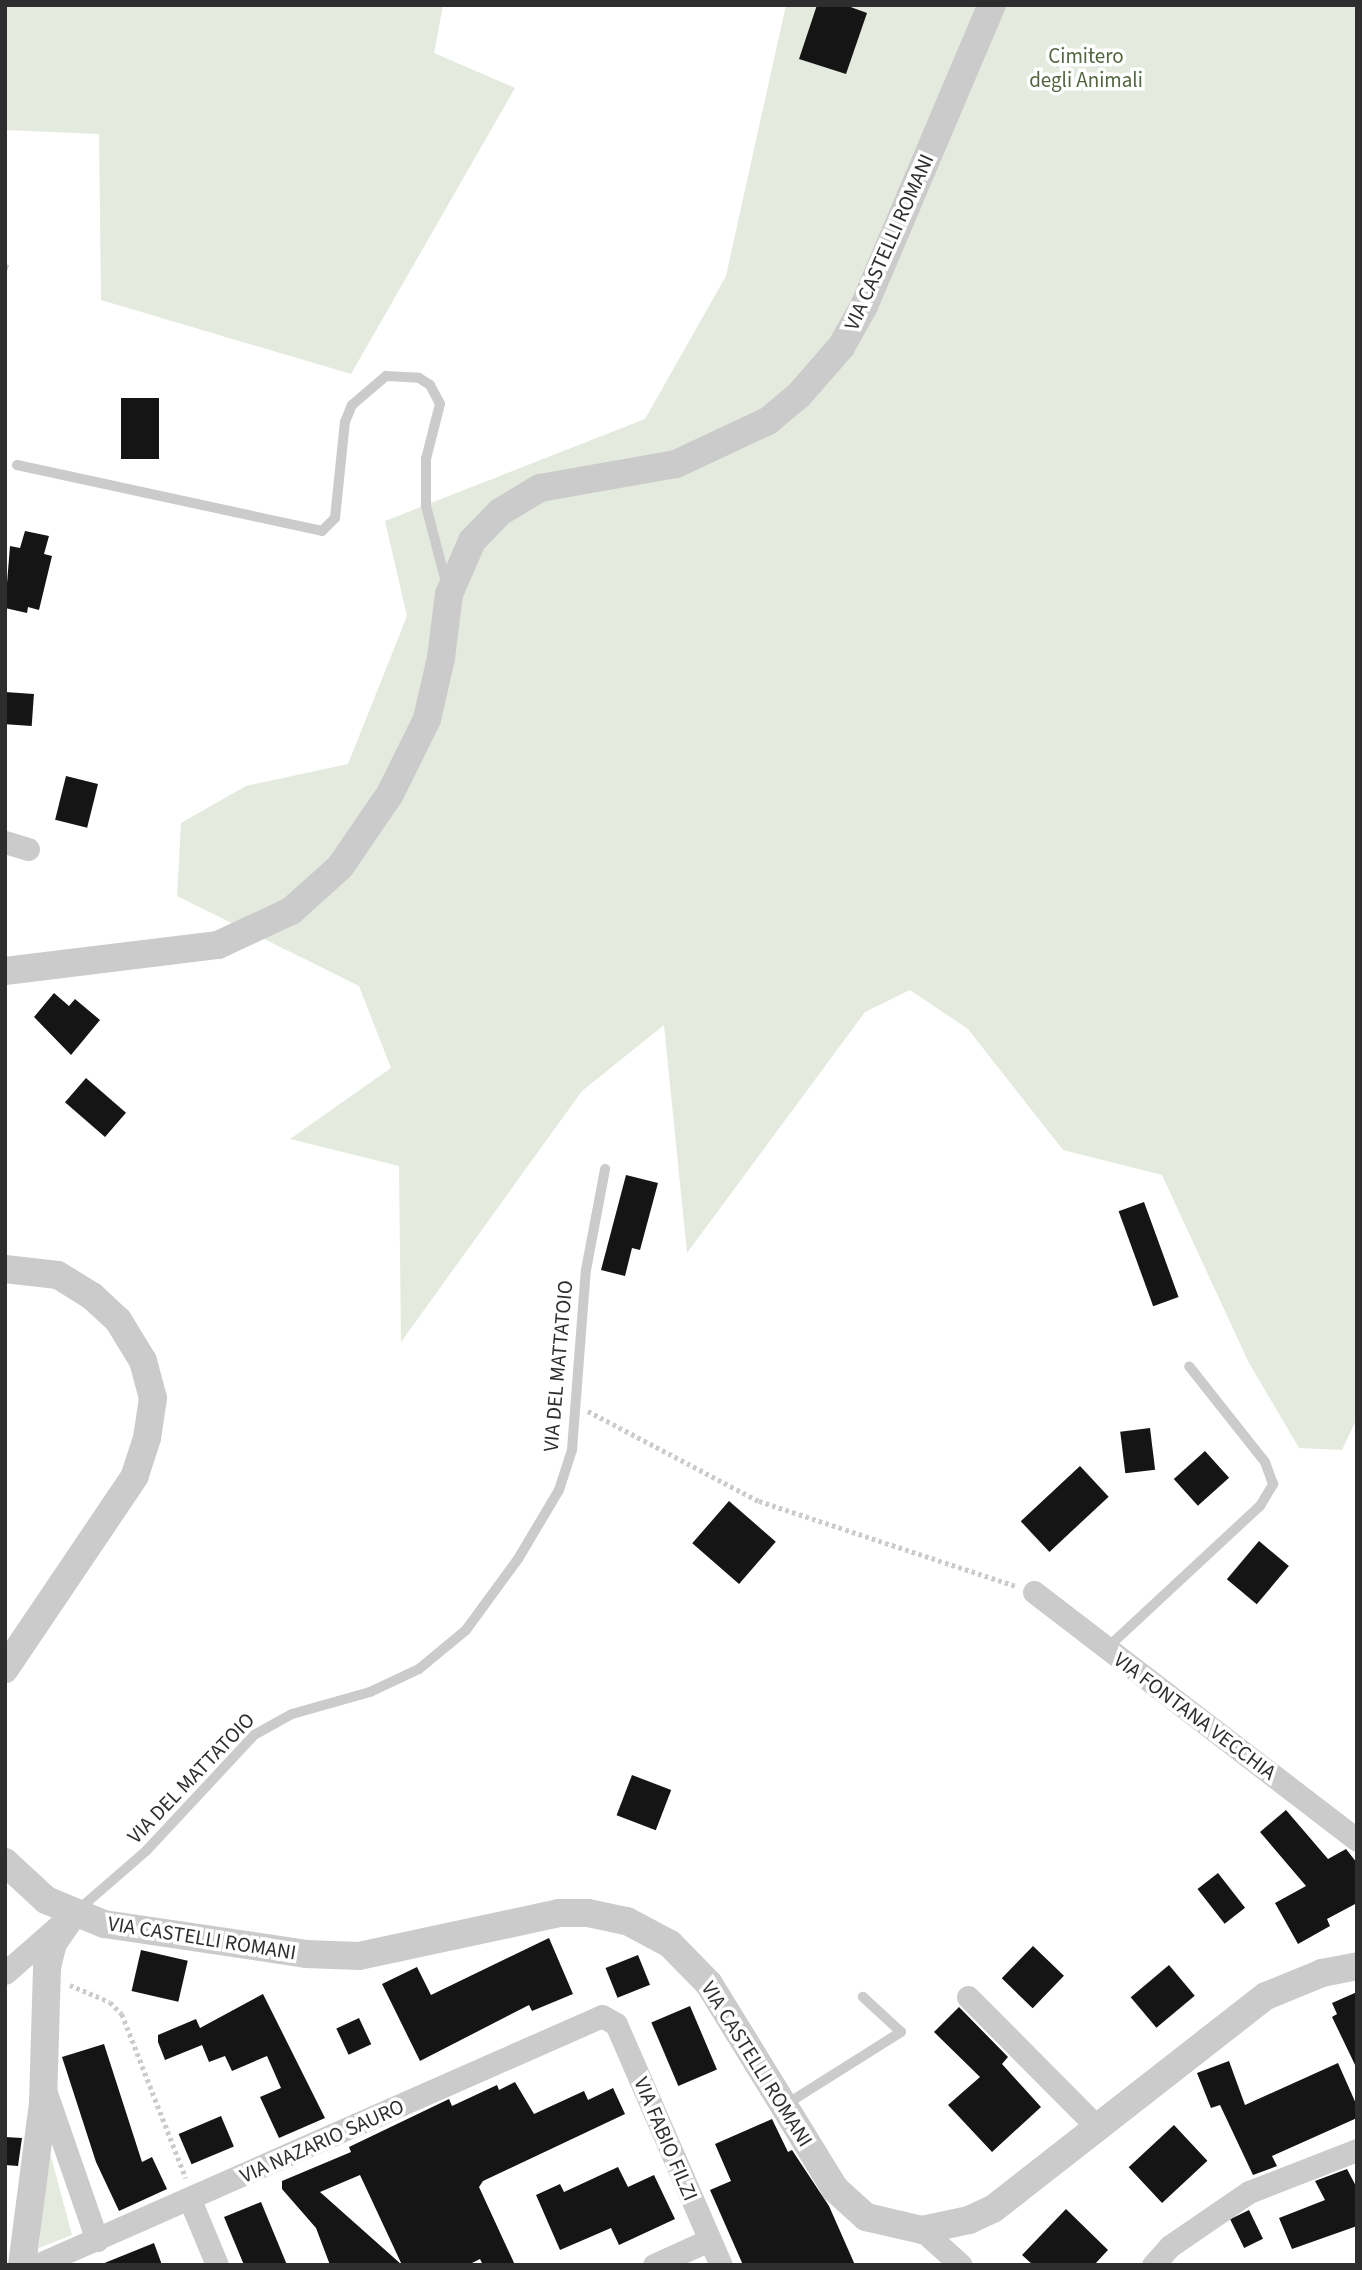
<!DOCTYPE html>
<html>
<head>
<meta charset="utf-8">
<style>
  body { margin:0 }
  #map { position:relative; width:1362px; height:2270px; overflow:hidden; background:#fff; font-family:"Source Sans 3",sans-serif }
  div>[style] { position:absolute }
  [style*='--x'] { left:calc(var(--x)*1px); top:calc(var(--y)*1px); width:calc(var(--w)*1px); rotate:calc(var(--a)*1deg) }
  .green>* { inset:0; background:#e4eadd }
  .building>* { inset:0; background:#151515; transform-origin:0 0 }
  .path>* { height:4.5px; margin-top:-2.25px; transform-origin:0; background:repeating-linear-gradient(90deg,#cbcbcb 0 3.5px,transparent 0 7px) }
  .service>* { height:10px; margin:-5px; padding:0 5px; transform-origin:5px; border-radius:5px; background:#cbcbcb }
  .minor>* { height:23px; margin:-11.5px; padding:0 11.5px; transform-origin:11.5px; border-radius:11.5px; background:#cbcbcb }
  .tertiary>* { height:28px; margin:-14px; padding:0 14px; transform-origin:14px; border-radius:14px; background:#cbcbcb }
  span { translate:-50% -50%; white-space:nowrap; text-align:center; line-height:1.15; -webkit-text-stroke:7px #fff; paint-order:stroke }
  .park-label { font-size:21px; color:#52653f }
  .street-label { font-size:21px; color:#2e2e2e }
  .frame { position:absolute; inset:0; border:7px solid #2e2e2e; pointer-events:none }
</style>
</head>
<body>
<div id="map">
  <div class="green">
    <i style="clip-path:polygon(5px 5px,443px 5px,434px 53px,515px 88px,351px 374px,101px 300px,99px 134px,5px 130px)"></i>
    <i style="clip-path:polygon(786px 5px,1357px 5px,1357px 1418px,1342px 1450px,1299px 1448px,1249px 1363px,1162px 1175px,1063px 1150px,968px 1029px,910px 990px,865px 1012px,687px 1253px,664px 1025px,582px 1091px,401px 1342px,399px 1166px,290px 1139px,391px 1068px,359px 986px,177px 896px,181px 823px,246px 786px,348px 764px,407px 616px,385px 521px,645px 419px,726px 276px)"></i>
    <i style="clip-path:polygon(49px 2149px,72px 2235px,39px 2248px)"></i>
  </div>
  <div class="building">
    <i style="clip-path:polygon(817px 5px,845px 5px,867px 13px,846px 74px,799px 59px)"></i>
    <i style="left:121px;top:398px;width:38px;height:61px"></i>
    <i style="clip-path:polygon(25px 531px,49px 536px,44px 554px,52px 556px,39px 610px,28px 607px,27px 613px,5px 608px,10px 546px,20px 548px)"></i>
    <i style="left:5px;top:692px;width:29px;height:32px;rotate:4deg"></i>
    <i style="left:66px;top:776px;width:33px;height:45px;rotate:14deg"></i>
    <i style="clip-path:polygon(54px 993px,69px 1006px,75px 999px,100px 1020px,71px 1055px,34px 1017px)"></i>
    <i style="left:86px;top:1078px;width:53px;height:32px;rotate:41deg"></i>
    <i style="clip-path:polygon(626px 1175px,658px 1183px,640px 1250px,632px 1248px,625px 1276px,601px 1270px)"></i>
    <i style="left:1144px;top:1202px;width:101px;height:27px;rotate:70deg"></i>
    <i style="left:1150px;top:1428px;width:42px;height:30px;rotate:83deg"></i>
    <i style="left:1205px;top:1451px;width:36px;height:42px;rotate:48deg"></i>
    <i style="left:1080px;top:1466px;width:42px;height:81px;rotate:47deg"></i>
    <i style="left:729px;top:1501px;width:62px;height:56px;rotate:41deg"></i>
    <i style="left:1259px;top:1541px;width:39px;height:50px;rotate:40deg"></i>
    <i style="left:632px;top:1775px;width:42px;height:43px;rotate:21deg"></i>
    <i style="clip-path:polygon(1286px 1810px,1328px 1859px,1346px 1849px,1357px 1863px,1357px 1903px,1327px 1919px,1330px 1926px,1298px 1944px,1275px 1903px,1306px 1886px,1260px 1832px)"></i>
    <i style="left:1218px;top:1873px;width:44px;height:26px;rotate:52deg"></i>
    <i style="clip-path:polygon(549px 1938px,573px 1994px,532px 2011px,529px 2005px,420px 2061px,382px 1984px,417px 1967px,431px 1995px)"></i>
    <i style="left:1033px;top:1946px;width:43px;height:45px;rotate:44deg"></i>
    <i style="left:141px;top:1950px;width:48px;height:42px;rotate:13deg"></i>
    <i style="left:638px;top:1955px;width:32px;height:35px;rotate:68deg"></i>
    <i style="left:1169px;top:1965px;width:40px;height:50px;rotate:50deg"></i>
    <i style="clip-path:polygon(1357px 1992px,1357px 2069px,1332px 2017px,1337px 2014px,1332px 2003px)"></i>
    <i style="clip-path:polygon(263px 1994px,325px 2118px,279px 2138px,260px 2097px,281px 2088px,267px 2056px,232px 2071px,225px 2056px,209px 2062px,202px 2045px,165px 2060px,158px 2042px,158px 2035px,196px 2019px,200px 2028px)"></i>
    <i style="left:690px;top:2006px;width:69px;height:42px;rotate:67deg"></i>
    <i style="clip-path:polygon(959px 2007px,1008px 2057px,1002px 2064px,1041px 2107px,992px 2152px,948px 2105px,980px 2077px,934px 2032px)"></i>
    <i style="left:359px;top:2018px;width:29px;height:25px;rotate:65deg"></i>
    <i style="clip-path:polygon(104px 2044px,142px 2162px,152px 2157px,167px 2189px,119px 2211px,96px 2162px,62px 2057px)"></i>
    <i style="clip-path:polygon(1229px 2061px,1245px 2105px,1338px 2063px,1357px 2106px,1357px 2118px,1272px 2156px,1277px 2166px,1253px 2175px,1220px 2105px,1211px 2108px,1197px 2073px)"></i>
    <i style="clip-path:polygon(515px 2082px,534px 2114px,584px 2091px,588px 2100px,613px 2088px,625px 2114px,483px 2181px,479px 2187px,515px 2265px,483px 2265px,480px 2259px,468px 2265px,402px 2265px,360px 2175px,320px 2192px,402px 2265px,330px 2265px,316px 2228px,282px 2189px,282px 2181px,351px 2152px,349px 2147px,449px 2099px,452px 2106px,497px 2085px,499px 2090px)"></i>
    <i style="left:221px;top:2116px;width:33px;height:46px;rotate:67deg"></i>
    <i style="clip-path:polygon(772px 2119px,788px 2152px,792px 2150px,829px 2206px,855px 2265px,743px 2265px,710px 2190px,731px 2181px,715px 2144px)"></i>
    <i style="left:1174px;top:2125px;width:49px;height:62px;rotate:47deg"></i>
    <i style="clip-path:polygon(5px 2137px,22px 2138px,18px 2166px,5px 2165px)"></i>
    <i style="clip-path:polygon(618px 2167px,628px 2187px,654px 2175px,675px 2219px,619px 2245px,611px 2228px,560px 2250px,536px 2195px,560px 2184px,564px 2192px)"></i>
    <i style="clip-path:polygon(1347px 2169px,1357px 2188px,1357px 2226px,1292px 2249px,1279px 2218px,1325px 2200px,1315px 2181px)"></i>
    <i style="clip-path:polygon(261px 2202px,287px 2265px,244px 2265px,224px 2217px)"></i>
    <i style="clip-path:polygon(1066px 2209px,1108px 2250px,1094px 2265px,1033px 2265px,1022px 2255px)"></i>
    <i style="left:1249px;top:2210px;width:32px;height:21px;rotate:64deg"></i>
    <i style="clip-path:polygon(154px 2243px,162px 2265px,102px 2265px,102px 2264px)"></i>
  </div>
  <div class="path">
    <i style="--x:5;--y:266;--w:6;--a:18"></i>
    <i style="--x:588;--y:1411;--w:193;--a:27.8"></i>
    <i style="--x:759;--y:1501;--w:271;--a:18.3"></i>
    <i style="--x:70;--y:1985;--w:43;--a:23"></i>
    <i style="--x:110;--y:2002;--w:17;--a:45"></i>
    <i style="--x:122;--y:2014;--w:176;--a:68.7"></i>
  </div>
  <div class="service">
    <i style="--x:17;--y:465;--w:312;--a:12.2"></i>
    <i style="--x:322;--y:531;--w:18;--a:-45"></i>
    <i style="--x:335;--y:518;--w:97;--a:-84.1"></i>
    <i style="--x:345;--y:422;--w:18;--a:-68"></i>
    <i style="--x:352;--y:405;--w:45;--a:-40.5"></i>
    <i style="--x:386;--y:376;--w:33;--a:3"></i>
    <i style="--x:419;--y:378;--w:13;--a:32"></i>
    <i style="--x:430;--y:385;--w:21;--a:62"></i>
    <i style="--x:440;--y:404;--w:57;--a:104.3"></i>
    <i style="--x:426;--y:459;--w:47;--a:90"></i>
    <i style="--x:426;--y:506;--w:83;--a:75.3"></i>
    <i style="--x:1107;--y:1648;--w:209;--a:-42.9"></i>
    <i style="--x:1260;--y:1506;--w:26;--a:-59"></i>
    <i style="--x:1273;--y:1484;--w:23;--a:-110"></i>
    <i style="--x:1265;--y:1462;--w:122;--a:-128.4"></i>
    <i style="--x:78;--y:1910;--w:90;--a:-40.9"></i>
    <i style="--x:146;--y:1851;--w:158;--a:-47"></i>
    <i style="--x:254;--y:1735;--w:43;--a:-28.9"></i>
    <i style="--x:292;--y:1714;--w:81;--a:-15.8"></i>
    <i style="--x:370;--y:1692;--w:54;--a:-25.1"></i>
    <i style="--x:419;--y:1669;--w:61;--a:-39.7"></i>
    <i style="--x:466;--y:1630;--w:88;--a:-53.8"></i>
    <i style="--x:518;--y:1559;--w:80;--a:-59.3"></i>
    <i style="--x:559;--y:1490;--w:42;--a:-72"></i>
    <i style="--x:572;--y:1450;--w:181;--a:-85.6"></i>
    <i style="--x:586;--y:1270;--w:103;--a:-79.3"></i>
    <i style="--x:785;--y:2105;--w:137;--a:-32.2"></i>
    <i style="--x:901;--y:2032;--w:52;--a:-137.4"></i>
  </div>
  <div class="minor">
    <i style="--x:5;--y:842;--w:24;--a:17"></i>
    <i style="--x:1034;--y:1592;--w:407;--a:37.5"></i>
    <i style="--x:5;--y:1973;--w:77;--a:-41.3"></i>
    <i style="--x:968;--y:1997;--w:185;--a:45.2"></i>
    <i style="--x:45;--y:2090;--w:159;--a:70.9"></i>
    <i style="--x:190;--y:2200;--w:70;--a:67.4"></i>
    <i style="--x:922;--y:2230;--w:52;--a:41.9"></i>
    <i style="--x:37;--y:2265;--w:617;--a:-23.78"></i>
    <i style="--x:602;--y:2016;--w:16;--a:30"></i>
    <i style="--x:616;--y:2024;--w:263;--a:66.5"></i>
    <i style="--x:654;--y:2265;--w:60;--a:-24.4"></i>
    <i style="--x:1153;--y:2265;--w:25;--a:-48"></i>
    <i style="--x:1170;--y:2246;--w:96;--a:-34.4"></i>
    <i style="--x:1249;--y:2192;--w:116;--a:-21.3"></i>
  </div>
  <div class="tertiary">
    <i style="--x:5;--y:971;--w:215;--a:-7"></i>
    <i style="--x:218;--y:945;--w:81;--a:-25"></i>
    <i style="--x:291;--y:911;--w:66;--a:-41.9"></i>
    <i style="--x:340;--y:867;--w:88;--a:-55.6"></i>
    <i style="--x:390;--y:794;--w:84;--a:-63.7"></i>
    <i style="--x:427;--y:719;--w:63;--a:-77.1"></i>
    <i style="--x:441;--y:658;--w:64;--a:-82.9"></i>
    <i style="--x:449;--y:594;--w:58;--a:-66.5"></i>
    <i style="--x:472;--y:541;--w:40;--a:-46"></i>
    <i style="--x:500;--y:512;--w:47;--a:-31"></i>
    <i style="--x:540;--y:488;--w:138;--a:-10"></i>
    <i style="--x:676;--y:464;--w:102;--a:-25.1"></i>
    <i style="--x:768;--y:421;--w:40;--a:-40"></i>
    <i style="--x:799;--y:395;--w:64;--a:-48.8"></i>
    <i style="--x:841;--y:347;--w:47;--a:-60.7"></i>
    <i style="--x:864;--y:306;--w:327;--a:-67"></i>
    <i style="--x:5;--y:1269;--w:53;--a:6.5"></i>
    <i style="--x:58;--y:1275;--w:40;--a:32"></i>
    <i style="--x:92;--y:1296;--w:35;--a:43"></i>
    <i style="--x:118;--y:1320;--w:48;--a:58.6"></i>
    <i style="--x:143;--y:1361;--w:38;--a:75"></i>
    <i style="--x:153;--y:1398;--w:40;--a:98.5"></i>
    <i style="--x:147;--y:1438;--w:40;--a:108"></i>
    <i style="--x:135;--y:1476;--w:233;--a:124"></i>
    <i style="--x:5;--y:1862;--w:56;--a:42.8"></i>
    <i style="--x:46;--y:1900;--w:63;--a:22.5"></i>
    <i style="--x:104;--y:1924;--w:204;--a:8.4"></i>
    <i style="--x:306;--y:1954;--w:53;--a:2.2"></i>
    <i style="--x:359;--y:1956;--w:205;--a:-12.1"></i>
    <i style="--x:559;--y:1913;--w:29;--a:0"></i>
    <i style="--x:588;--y:1913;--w:40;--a:12"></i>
    <i style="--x:627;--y:1921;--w:49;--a:28.1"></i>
    <i style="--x:670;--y:1944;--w:56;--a:45.7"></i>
    <i style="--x:709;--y:1984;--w:241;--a:58.4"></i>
    <i style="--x:835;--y:2189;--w:42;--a:42.1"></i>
    <i style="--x:866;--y:2217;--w:57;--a:13.1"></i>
    <i style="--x:922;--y:2230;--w:48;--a:-12"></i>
    <i style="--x:969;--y:2220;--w:26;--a:-25"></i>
    <i style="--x:993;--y:2209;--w:346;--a:-38"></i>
    <i style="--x:1266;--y:1996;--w:61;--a:-22.3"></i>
    <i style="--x:1322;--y:1973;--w:36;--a:-11"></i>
    <i style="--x:22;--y:2265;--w:163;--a:-82.6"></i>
    <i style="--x:43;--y:2103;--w:136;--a:-88.3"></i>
    <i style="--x:47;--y:1967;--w:25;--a:-76"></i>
    <i style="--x:53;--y:1943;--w:35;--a:-55"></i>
  </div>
  <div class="park-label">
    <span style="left:1086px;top:68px">Cimitero<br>degli Animali</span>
  </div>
  <div class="street-label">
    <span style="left:889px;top:242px;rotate:-66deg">VIA CASTELLI ROMANI</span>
    <span style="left:558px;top:1366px;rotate:-85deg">VIA DEL MATTATOIO</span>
    <span style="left:1195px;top:1716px;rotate:37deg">VIA FONTANA VECCHIA</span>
    <span style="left:191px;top:1778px;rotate:-46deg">VIA DEL MATTATOIO</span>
    <span style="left:202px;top:1938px;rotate:9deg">VIA CASTELLI ROMANI</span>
    <span style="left:757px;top:2064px;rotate:58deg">VIA CASTELLI ROMANI</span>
    <span style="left:666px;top:2139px;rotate:67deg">VIA FABIO FILZI</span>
    <span style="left:322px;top:2141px;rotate:-24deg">VIA NAZARIO SAURO</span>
  </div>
  <div class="frame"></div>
</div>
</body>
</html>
